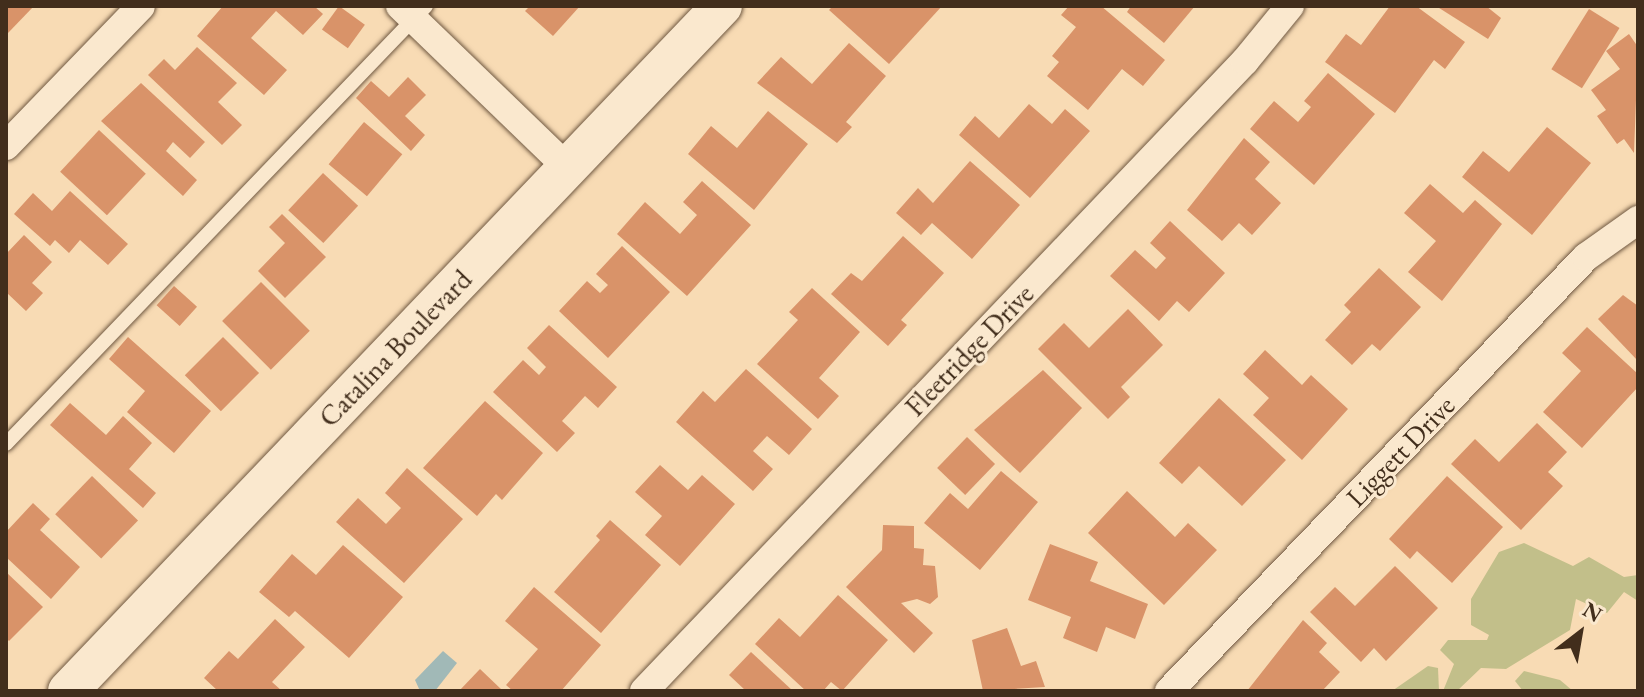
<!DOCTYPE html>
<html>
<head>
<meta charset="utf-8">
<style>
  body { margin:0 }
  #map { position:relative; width:1644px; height:697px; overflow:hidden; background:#f8dbb4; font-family:"EB Garamond",serif }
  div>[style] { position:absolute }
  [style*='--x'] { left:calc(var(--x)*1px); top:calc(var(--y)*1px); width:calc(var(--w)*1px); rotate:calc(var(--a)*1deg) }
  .green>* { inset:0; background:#c2bf8a }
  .water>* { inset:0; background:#a1b9b7 }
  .building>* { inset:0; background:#d99369; transform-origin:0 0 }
  .roads { filter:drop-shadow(0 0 2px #705942) drop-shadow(0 0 2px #705942) }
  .service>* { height:14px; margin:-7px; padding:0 7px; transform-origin:7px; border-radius:7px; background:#fae8ce }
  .minor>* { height:28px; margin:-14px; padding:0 14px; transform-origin:14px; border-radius:14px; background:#fae8ce }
  .secondary>* { height:40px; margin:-20px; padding:0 20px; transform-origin:20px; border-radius:20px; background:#fae8ce }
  span { translate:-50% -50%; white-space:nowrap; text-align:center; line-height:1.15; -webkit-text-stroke:6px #fae8ce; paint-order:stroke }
  .street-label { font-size:28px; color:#422e1c }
  .frame { position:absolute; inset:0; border:8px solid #422e1c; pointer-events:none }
  .north { position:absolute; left:1540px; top:593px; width:80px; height:80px; -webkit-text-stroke:6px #fae8ce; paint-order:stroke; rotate:31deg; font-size:22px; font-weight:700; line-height:32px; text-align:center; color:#422e1c }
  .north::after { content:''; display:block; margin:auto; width:28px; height:36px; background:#422e1c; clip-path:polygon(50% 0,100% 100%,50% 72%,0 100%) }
</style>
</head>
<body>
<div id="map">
  <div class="green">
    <i style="clip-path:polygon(1524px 543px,1573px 566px,1589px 557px,1624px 577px,1638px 575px,1638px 601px,1624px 592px,1607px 613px,1576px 599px,1570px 630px,1506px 669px,1481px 668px,1457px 691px,1443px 691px,1454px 664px,1440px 650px,1448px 640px,1487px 640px,1489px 635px,1471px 625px,1471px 599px,1499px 552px)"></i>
    <i style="clip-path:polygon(1428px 666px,1438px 668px,1439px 691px,1392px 691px)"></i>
    <i style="clip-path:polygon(1524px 671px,1560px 680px,1573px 691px,1523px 691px,1515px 681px)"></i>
  </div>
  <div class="water">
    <i style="clip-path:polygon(443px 651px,457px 663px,435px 691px,420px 691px,415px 680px)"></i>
  </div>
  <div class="building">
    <i style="clip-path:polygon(6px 6px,34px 6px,8px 33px)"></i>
    <i style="clip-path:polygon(223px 6px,314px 6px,323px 14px,303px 35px,276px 11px,251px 38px,287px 70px,264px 95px,197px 36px)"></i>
    <i style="left:339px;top:6px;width:32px;height:29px;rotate:36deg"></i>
    <i style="clip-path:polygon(530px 6px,580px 6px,553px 36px,525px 11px)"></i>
    <i style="clip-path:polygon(833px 6px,942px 6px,889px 64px,829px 10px)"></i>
    <i style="clip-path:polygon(1069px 6px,1101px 6px,1165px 60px,1143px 86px,1122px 69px,1088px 110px,1047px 76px,1059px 62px,1052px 56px,1076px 27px,1061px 15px)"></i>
    <i style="clip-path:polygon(1131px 6px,1195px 6px,1164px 43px,1127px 12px)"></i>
    <i style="clip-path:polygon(1390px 6px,1416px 6px,1465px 42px,1445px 69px,1434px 60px,1395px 113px,1325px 62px,1346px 34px,1361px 45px)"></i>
    <i style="clip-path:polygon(1436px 6px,1486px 6px,1501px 18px,1488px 39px)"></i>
    <i style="left:1589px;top:9px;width:36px;height:71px;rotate:32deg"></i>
    <i style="clip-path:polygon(1629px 34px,1638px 47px,1634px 153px,1624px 139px,1617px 144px,1597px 116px,1606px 110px,1591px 90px,1620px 69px,1606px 51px)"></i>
    <i style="clip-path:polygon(849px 43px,886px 76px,846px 122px,852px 127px,837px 143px,757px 83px,781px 57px,812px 84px)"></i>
    <i style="clip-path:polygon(197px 47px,237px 83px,218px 102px,242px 125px,222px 145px,148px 75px,164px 59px,175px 70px)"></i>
    <i style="clip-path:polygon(1328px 73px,1375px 114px,1314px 185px,1250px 129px,1274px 101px,1298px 122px,1311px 107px,1304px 101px)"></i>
    <i style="clip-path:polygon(408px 77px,426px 95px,405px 116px,425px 135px,411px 151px,356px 98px,371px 81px,389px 97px)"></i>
    <i style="clip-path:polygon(141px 83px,205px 142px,190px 158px,173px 142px,166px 151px,197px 180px,183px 196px,101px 121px)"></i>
    <i style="clip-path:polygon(1029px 104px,1052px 124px,1065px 109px,1090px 131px,1030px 198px,959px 135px,975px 116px,999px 138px)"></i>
    <i style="clip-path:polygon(768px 111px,808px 144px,754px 210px,688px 154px,711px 126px,737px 148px)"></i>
    <i style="left:364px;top:122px;width:50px;height:55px;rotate:40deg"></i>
    <i style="clip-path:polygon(1547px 127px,1591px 163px,1532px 235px,1462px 177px,1483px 151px,1509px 172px)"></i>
    <i style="left:99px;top:130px;width:64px;height:57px;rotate:43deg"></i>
    <i style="clip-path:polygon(1244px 138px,1270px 162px,1255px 179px,1281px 203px,1252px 235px,1239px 223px,1222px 241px,1187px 210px)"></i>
    <i style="clip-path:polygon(970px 161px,1020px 205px,972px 259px,932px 223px,921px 235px,896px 213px,918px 188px,933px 203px)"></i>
    <i style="left:323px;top:173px;width:48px;height:51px;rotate:43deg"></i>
    <i style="clip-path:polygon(702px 181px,751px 225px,687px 296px,617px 234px,645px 202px,680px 234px,697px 215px,683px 202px)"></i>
    <i style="clip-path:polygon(1430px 184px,1463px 213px,1475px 200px,1502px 224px,1442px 301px,1408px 272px,1436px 241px,1404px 213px)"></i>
    <i style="clip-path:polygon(70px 191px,128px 244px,108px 265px,80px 240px,69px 253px,55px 240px,50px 246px,14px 214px,33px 193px,52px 211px)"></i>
    <i style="clip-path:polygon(282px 214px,326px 257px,285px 298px,258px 271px,285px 243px,269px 227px)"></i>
    <i style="clip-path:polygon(1170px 221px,1225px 273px,1189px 312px,1177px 301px,1159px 321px,1110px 276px,1135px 250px,1156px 269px,1166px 258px,1150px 243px)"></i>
    <i style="clip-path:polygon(24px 235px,52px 262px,32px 283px,43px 293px,26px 311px,6px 292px,6px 254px)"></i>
    <i style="clip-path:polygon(903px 236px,944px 273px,901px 320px,907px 325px,888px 346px,831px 294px,851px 273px,862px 281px)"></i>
    <i style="clip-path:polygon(622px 246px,670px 292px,608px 358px,559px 311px,587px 281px,600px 293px,608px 285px,596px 274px)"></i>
    <i style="clip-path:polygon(1379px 268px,1421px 307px,1380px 351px,1372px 344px,1352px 365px,1325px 340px,1351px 312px,1344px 305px)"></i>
    <i style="left:261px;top:282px;width:69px;height:55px;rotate:45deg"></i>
    <i style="left:174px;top:286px;width:31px;height:26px;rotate:42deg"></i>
    <i style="clip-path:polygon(812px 288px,860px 332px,819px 378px,839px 396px,818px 419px,757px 364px,798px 320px,789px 312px)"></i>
    <i style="clip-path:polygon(1623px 295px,1638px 306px,1638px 361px,1598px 319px)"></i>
    <i style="clip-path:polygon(1128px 309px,1163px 345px,1121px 387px,1130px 397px,1108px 419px,1038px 349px,1064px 323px,1089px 348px)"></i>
    <i style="clip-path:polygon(549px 325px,617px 387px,598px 408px,585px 396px,562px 421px,575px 433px,557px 452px,493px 392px,523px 360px,539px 375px,546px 367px,527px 348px)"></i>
    <i style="clip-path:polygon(1587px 327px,1638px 374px,1638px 387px,1582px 448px,1543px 412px,1581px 371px,1562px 353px)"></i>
    <i style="clip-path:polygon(128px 337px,211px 411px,174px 453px,127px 412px,145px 391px,109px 359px)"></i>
    <i style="left:223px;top:337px;width:51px;height:54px;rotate:45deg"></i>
    <i style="clip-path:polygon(1265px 350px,1302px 385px,1311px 375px,1348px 409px,1302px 460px,1253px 415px,1269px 398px,1243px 374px)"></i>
    <i style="clip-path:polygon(746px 369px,812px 429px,789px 455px,767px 436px,753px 451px,773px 469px,753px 491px,676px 422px,703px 391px,715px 402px)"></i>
    <i style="clip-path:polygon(1043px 370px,1082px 408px,1020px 473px,974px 430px)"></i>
    <i style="clip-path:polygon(1219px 398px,1286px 460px,1242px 506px,1199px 466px,1182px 484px,1159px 463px)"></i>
    <i style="clip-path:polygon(485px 401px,543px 453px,502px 500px,496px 494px,477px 516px,423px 468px)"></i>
    <i style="clip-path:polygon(70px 403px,106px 435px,123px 416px,152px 443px,129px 469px,156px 493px,143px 508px,50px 425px)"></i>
    <i style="clip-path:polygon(1537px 423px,1567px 452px,1548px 472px,1563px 486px,1521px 530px,1451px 464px,1475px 439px,1499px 462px)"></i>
    <i style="left:967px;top:437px;width:39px;height:43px;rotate:44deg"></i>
    <i style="clip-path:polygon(660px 465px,688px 490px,702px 475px,735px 504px,680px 566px,645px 535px,662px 516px,635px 492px)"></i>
    <i style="clip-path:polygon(407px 468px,463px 519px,404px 583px,336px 522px,358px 498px,386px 524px,401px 508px,385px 493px)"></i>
    <i style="clip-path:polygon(1001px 471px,1038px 502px,980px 570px,924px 523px,950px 493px,968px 509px)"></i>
    <i style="left:92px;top:476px;width:64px;height:53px;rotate:44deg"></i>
    <i style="clip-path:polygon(1447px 476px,1503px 527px,1452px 583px,1417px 551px,1410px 559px,1389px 539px)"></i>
    <i style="clip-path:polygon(1127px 491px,1175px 537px,1188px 523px,1217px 550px,1164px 605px,1088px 533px)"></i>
    <i style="clip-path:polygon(33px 503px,50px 519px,40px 530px,80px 567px,51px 599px,6px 557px,6px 532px)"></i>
    <i style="clip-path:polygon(610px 520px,661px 565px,601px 633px,554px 592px,600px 540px,596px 536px)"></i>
    <i style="clip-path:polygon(883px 525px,914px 526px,914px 548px,924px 549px,923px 565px,935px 566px,938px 597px,930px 604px,917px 599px,901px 603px,933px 633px,914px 653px,846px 587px,882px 550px)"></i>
    <i style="clip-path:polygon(1050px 544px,1098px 562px,1090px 581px,1148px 604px,1135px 639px,1106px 627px,1097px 652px,1063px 638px,1071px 617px,1028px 600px)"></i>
    <i style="clip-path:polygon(343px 545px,403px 597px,349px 658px,295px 611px,289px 617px,259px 592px,292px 554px,316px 575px)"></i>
    <i style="clip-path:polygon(1395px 566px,1438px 608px,1386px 661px,1374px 648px,1361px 662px,1310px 612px,1335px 587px,1355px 606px)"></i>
    <i style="clip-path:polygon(6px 572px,43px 607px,9px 641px,6px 638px)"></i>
    <i style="clip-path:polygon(534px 587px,601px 645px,561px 691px,513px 691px,506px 685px,538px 649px,505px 621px)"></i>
    <i style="clip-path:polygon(838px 595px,888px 640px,842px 691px,831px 682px,823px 691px,806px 691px,755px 644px,779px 618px,800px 637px)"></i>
    <i style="clip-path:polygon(275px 619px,305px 647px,272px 682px,282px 691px,218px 691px,204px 678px,229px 651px,238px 659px)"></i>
    <i style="clip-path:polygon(1303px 620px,1327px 643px,1319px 652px,1340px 672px,1322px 691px,1247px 691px)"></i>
    <i style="clip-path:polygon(1007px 628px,1021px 666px,1036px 661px,1045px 687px,983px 691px,972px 640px)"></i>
    <i style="clip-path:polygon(751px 652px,793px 691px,746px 691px,729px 675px)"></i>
    <i style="clip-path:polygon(480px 669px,503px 691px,459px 691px)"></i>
  </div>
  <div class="roads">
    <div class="service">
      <i style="--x:6;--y:444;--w:607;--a:-46.2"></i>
    </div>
    <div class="minor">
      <i style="--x:400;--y:6;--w:232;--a:44"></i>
      <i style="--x:6;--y:146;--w:194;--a:-46"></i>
      <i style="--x:644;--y:691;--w:871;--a:-46.35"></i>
      <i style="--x:1245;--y:61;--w:71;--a:-50.7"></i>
      <i style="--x:1169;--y:691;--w:602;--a:-46.14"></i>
      <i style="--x:1586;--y:257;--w:64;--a:-35.4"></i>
    </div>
    <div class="secondary">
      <i style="--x:68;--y:691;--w:947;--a:-46.33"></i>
    </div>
  </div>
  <div class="street-label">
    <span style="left:395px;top:348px;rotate:-46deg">Catalina Boulevard</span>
    <span style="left:969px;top:350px;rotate:-46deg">Fleetridge Drive</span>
    <span style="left:1400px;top:451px;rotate:-46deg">Liggett Drive</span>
  </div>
  <div class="frame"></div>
  <div class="north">N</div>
</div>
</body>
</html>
